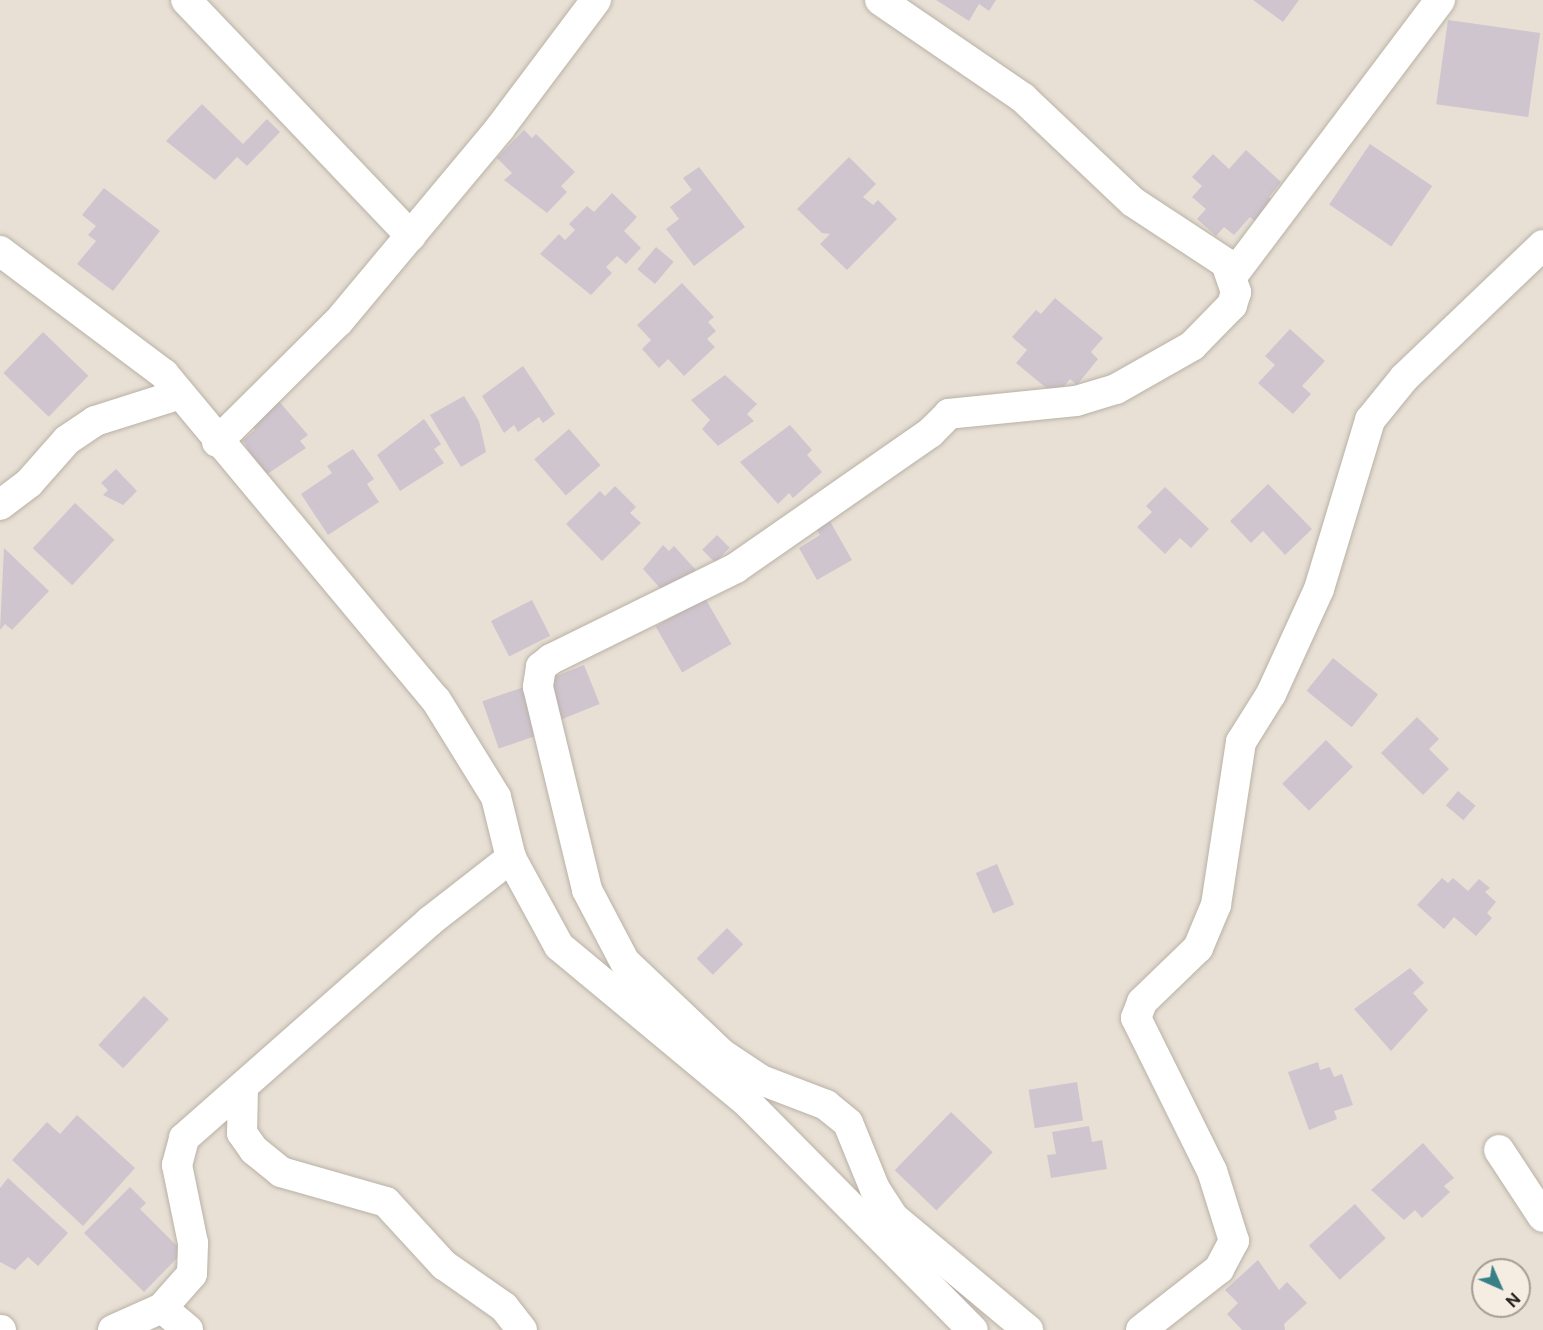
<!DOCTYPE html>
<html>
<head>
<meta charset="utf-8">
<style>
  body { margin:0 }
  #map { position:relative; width:1543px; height:1330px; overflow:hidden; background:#e8e0d5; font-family:"Public Sans",sans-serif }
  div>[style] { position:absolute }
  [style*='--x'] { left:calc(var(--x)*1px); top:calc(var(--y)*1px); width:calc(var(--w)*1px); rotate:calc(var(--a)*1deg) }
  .building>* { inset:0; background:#cfc5cf; transform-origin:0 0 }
  .roads { filter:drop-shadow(0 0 2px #b9b1a6) drop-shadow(0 0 2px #b9b1a6) }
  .minor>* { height:30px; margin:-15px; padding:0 15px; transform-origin:15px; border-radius:15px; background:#fff }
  span { translate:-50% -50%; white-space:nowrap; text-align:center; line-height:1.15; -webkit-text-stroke:4.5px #f5ede2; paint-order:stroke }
  .north { position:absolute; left:1471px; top:1258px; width:60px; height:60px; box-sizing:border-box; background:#f5ede2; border:2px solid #a39d94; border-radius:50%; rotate:135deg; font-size:16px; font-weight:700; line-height:24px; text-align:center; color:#272420 }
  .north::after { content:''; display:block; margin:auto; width:21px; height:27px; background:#388087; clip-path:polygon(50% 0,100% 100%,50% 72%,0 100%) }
</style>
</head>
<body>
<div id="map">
  <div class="building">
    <i style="clip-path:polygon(936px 0,996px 0,989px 11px,979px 4px,969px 21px)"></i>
    <i style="clip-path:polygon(1253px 0,1299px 0,1283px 22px)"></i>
    <i style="left:1448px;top:20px;width:93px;height:85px;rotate:8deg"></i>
    <i style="clip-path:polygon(202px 104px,243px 144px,267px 119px,280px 132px,247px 166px,237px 157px,215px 180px,166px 141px)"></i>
    <i style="clip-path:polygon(524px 130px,532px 138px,536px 134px,575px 172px,561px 186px,567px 192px,547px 213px,504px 180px,512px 173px,497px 158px)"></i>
    <i style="left:1370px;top:144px;width:75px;height:73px;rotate:34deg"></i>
    <i style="clip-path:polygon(1246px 150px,1281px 182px,1269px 197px,1280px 207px,1262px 227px,1250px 217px,1234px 235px,1224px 227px,1216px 236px,1197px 219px,1206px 209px,1192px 197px,1202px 186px,1192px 177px,1213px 154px,1229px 169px)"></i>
    <i style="clip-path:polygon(849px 157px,876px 184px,863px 197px,873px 205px,878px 200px,897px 219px,847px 270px,820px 244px,830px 234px,822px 233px,797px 209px)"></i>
    <i style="clip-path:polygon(699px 167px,745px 227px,694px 266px,666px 229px,679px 219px,670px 207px,692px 190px,683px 178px)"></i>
    <i style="clip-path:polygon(104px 188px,160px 231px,113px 291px,77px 264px,96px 241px,88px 235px,96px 226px,82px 215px)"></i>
    <i style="clip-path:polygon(612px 193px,637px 217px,624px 231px,641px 248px,626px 264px,617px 256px,606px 267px,612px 273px,591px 295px,540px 254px,559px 234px,565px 240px,575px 230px,569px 224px,587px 206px,594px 212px)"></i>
    <i style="left:656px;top:247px;width:23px;height:29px;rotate:40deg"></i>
    <i style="clip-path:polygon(682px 283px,714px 317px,708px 322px,716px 331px,707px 339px,715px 347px,684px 376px,668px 359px,659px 368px,642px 349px,651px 340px,637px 325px)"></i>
    <i style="clip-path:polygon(1055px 298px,1103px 338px,1091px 352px,1098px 359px,1077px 385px,1070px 379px,1056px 396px,1016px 363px,1027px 350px,1012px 337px,1036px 310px,1041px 314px)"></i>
    <i style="clip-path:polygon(1290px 329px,1325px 361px,1302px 386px,1311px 394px,1293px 414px,1258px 383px,1275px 365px,1265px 356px)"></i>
    <i style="left:43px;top:332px;width:63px;height:57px;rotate:44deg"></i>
    <i style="clip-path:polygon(523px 366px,555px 414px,543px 423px,539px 417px,518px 432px,514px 425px,504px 433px,482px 396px)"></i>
    <i style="clip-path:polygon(725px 375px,757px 404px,747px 414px,754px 421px,718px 446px,702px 429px,710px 420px,691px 400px)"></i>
    <i style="clip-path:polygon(464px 396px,479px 421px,486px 452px,461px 467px,430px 415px)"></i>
    <i style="clip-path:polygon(277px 399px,308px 435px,300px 441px,306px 448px,263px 477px,243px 440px,255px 430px,249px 423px)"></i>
    <i style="clip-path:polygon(424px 419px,441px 444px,434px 449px,444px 463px,400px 491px,377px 455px)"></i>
    <i style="clip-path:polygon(790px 425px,812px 450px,807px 455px,822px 472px,793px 498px,789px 493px,778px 504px,740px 462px)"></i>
    <i style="left:569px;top:429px;width:48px;height:46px;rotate:49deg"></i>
    <i style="clip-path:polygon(353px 449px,374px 479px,367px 484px,379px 502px,328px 535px,301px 494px,332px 473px,327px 466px)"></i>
    <i style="clip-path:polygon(116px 469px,137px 491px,123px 505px,103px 495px,108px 490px,101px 483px)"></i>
    <i style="clip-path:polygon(1268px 484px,1312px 529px,1285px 555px,1263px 531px,1251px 543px,1230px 521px)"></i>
    <i style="clip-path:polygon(615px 486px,636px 507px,630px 513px,641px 523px,602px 561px,566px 524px,600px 491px,605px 496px)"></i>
    <i style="clip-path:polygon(1165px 487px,1209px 529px,1191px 548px,1180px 538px,1165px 554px,1137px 527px,1152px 512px,1146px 506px)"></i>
    <i style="left:75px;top:503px;width:54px;height:62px;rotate:43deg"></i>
    <i style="clip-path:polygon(827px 516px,852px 560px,817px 580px,799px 548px,820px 535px,813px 524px)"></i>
    <i style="left:717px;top:535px;width:18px;height:21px;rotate:45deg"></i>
    <i style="clip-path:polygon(663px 545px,669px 551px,674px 546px,696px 570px,667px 596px,643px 569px)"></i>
    <i style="clip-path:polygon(4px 548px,49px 591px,12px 630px,5px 624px,0 630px)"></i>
    <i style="left:705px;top:598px;width:53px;height:57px;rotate:60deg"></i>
    <i style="left:532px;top:600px;width:40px;height:46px;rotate:63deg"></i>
    <i style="left:1333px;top:658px;width:58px;height:42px;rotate:39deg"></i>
    <i style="left:584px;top:665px;width:42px;height:41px;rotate:68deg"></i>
    <i style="left:524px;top:687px;width:50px;height:44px;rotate:71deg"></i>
    <i style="clip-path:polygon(1417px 717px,1439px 739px,1429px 749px,1449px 769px,1423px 795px,1381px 753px)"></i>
    <i style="left:1326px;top:740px;width:38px;height:62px;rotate:45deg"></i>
    <i style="left:1458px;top:791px;width:23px;height:19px;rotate:40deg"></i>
    <i style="left:997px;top:864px;width:44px;height:23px;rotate:67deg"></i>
    <i style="clip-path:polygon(1442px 878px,1448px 883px,1453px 878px,1468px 891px,1479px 879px,1490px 888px,1485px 892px,1496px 902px,1487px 913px,1492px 918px,1476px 936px,1454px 917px,1444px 929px,1417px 905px)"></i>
    <i style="left:727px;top:928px;width:23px;height:43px;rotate:45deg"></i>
    <i style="clip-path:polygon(1410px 968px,1424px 983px,1413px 993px,1428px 1010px,1391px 1051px,1354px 1009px)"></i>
    <i style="left:144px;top:996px;width:34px;height:67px;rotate:43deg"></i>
    <i style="clip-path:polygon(1318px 1062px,1320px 1070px,1330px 1067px,1334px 1077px,1342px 1074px,1353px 1105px,1334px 1111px,1337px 1119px,1309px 1130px,1288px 1072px)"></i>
    <i style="left:1077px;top:1082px;width:39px;height:49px;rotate:81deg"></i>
    <i style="left:951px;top:1112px;width:58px;height:81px;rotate:44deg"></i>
    <i style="clip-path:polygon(77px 1115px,135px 1168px,83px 1226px,12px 1160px,47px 1122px,60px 1134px)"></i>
    <i style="clip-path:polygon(1089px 1126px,1092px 1142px,1102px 1140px,1107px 1169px,1051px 1178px,1047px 1155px,1056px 1154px,1052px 1132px)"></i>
    <i style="clip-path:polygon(1423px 1143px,1454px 1178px,1444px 1186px,1450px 1192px,1422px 1218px,1415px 1210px,1404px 1220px,1371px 1190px)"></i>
    <i style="clip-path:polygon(8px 1178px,68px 1233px,38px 1266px,28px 1257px,15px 1270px,0 1262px,0 1188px)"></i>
    <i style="clip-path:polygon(130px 1187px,146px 1203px,140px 1209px,183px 1252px,144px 1292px,84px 1233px)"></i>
    <i style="left:1355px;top:1204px;width:46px;height:62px;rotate:48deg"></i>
    <i style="clip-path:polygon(1258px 1260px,1279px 1290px,1287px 1282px,1307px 1303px,1284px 1324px,1285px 1330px,1242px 1330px,1227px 1314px,1238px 1303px,1225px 1290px)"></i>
  </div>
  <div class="roads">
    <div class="minor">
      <i style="--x:186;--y:0;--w:326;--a:46.4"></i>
      <i style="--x:880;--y:0;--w:173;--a:34.4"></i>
      <i style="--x:1023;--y:98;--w:151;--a:43.4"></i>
      <i style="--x:1133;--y:202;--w:111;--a:33.3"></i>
      <i style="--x:1226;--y:263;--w:31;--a:71"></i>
      <i style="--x:1236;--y:292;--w:14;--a:107"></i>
      <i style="--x:1232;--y:305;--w:57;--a:134.3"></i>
      <i style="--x:1192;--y:346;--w:87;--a:150.5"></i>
      <i style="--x:1116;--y:389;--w:42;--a:163.3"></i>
      <i style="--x:1076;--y:401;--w:128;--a:174.2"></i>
      <i style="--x:949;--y:414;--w:27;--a:135"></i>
      <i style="--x:930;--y:433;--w:236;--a:145.2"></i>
      <i style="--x:736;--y:568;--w:206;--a:153.8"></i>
      <i style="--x:551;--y:659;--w:13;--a:141"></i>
      <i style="--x:541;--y:667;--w:20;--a:99"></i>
      <i style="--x:538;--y:687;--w:209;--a:76.4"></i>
      <i style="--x:587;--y:890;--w:81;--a:62.2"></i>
      <i style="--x:625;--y:962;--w:134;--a:43.5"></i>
      <i style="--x:722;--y:1054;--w:47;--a:33.7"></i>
      <i style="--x:761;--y:1080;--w:70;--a:21"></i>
      <i style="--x:826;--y:1105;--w:28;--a:39"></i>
      <i style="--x:848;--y:1123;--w:71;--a:67.8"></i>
      <i style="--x:875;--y:1189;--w:35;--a:57"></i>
      <i style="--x:894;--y:1218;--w:175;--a:39.9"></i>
      <i style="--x:0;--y:251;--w:205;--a:36.9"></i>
      <i style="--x:164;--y:374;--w:425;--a:50.2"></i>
      <i style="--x:436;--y:700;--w:114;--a:58.3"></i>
      <i style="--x:496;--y:797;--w:63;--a:76.2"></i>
      <i style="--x:511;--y:858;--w:100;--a:61.4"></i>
      <i style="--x:559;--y:946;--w:247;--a:39.7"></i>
      <i style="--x:749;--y:1104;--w:318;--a:45.3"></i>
      <i style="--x:1233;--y:275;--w:344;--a:-53"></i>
      <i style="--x:217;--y:442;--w:170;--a:-44.8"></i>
      <i style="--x:338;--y:322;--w:253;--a:-50.1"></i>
      <i style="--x:500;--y:128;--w:160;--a:-53.1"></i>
      <i style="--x:0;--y:505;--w:36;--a:-37"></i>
      <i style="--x:29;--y:483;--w:57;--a:-48.5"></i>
      <i style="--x:67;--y:440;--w:34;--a:-34"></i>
      <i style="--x:95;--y:421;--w:89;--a:-17.6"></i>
      <i style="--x:243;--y:1087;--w:46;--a:91.2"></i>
      <i style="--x:242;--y:1133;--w:21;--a:55"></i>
      <i style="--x:254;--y:1150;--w:35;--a:39"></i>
      <i style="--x:281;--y:1172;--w:109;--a:15.9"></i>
      <i style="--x:386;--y:1202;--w:86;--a:47.4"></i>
      <i style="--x:444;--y:1265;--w:73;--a:35"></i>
      <i style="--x:504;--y:1307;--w:29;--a:52"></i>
      <i style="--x:1499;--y:1150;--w:80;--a:56.7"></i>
      <i style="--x:162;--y:1308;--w:34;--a:40"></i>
      <i style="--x:0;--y:1330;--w:1;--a:0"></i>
      <i style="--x:113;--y:1330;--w:54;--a:-24.2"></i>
      <i style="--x:162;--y:1308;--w:45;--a:-48.6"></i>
      <i style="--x:192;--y:1274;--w:31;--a:-88"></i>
      <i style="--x:193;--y:1243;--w:80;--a:-101.6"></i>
      <i style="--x:177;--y:1165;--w:28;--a:-75"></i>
      <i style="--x:184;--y:1138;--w:328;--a:-41.4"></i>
      <i style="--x:430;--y:921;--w:103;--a:-37.9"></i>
      <i style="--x:1141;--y:1330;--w:99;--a:-38"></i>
      <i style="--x:1219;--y:1269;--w:32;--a:-62"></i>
      <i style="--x:1234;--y:1241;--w:73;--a:-107.4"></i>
      <i style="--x:1212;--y:1171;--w:171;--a:-116.4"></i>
      <i style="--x:1136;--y:1018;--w:17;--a:-69"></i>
      <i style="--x:1142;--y:1002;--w:78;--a:-44"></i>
      <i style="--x:1198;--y:948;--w:47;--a:-67.3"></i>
      <i style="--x:1216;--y:905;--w:165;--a:-81.3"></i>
      <i style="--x:1241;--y:742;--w:57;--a:-58"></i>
      <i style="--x:1271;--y:694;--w:115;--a:-65.4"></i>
      <i style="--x:1319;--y:589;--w:177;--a:-73.2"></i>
      <i style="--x:1370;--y:420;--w:55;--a:-50.9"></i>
      <i style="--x:1405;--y:377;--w:191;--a:-43.7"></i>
    </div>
  </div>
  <div class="north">N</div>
</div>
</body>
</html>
